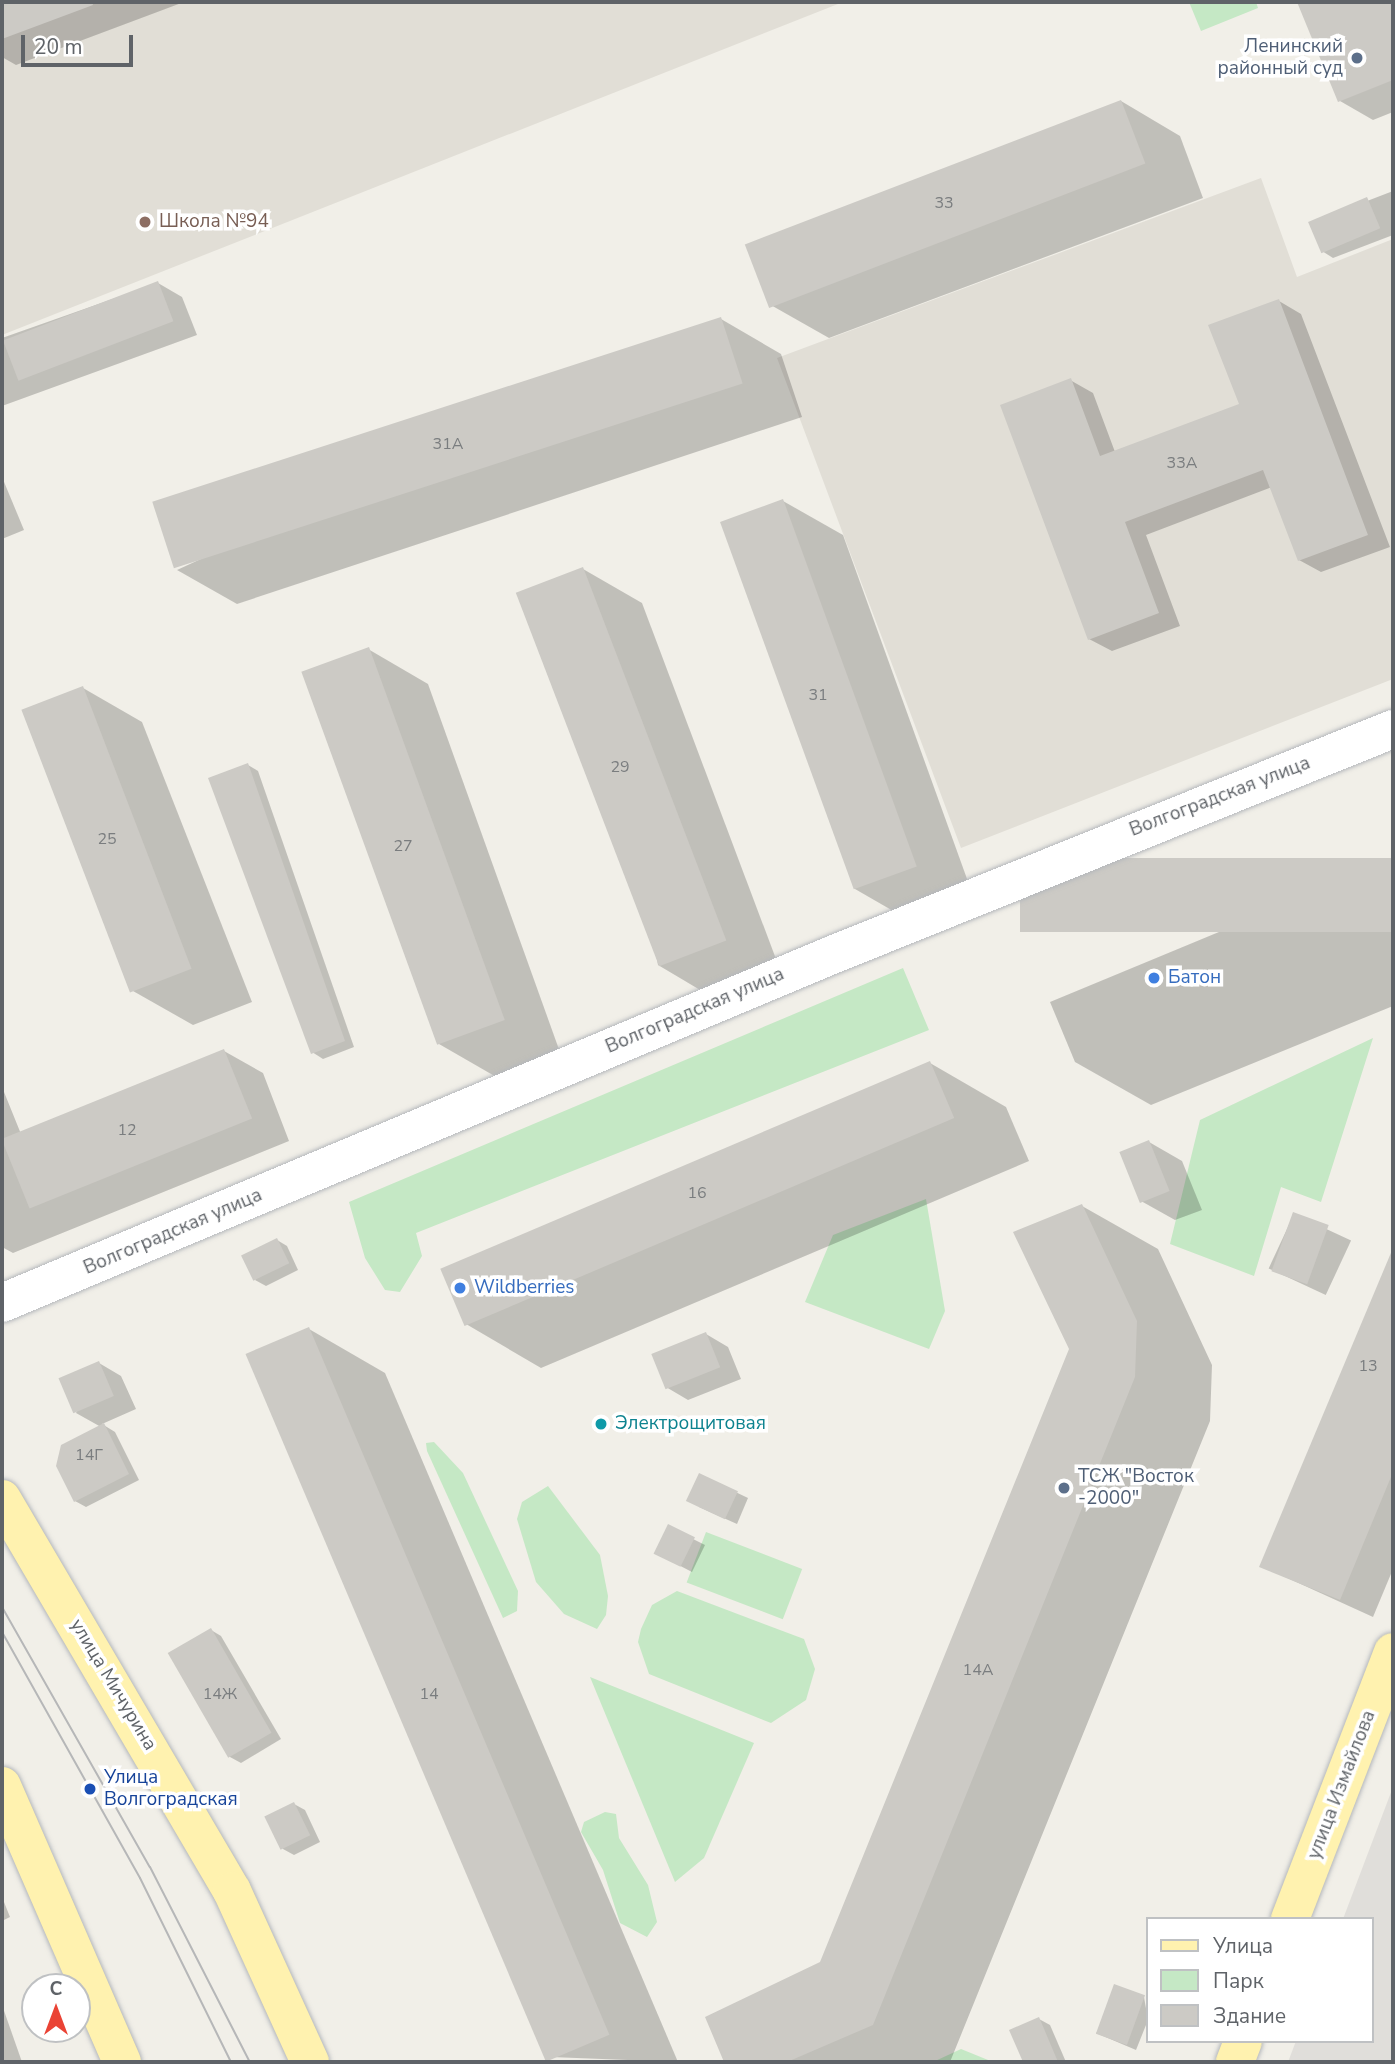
<!DOCTYPE html>
<html>
<head>
<meta charset="utf-8">
<style>
  body { margin:0 }
  #map { position:relative; width:1395px; height:2064px; overflow:hidden; background:#f1efe8; font-family:"Nunito Sans",sans-serif }
  div>[style] { position:absolute }
  [style*='--x'] { left:calc(var(--x)*1px); top:calc(var(--y)*1px); width:calc(var(--w)*1px); rotate:calc(var(--a)*1deg) }
  .industrial>* { inset:0; background:#e0deda }
  .education>* { inset:0; background:#e1ded6 }
  .green>* { inset:0; background:#c5e8c5; transform-origin:0 0 }
  .shadow>* { inset:0; background:#0003; transform-origin:0 0 }
  .building>* { inset:0; background:#cccac5; transform-origin:0 0 }
  .roads { filter:drop-shadow(0 0 2px #b5b8bc) drop-shadow(0 0 2px #b5b8bc) }
  .minor>* { height:38px; margin:-19px; padding:0 19px; transform-origin:19px; border-radius:19px; background:#fff }
  .major>* { height:38px; margin:-19px; padding:0 19px; transform-origin:19px; border-radius:19px; background:#fff2af }
  .tram>* { height:2px; margin:-1px; padding:0 1px; transform-origin:1px; border-radius:1px; background:#b6b7b8 }
  .dots>* { width:19px; height:19px; translate:-50% -50%; box-sizing:border-box; border:4px solid #fff; border-radius:50% }
  span { translate:-50% -50%; white-space:nowrap; text-align:center; line-height:1.15; -webkit-text-stroke:7px #fff; paint-order:stroke }
  .number-label { font-size:16px; color:#7a7d7f }
  .number-label span { -webkit-text-stroke-width:0 }
  .service-label { font-size:19px; color:#4e5e75 }
  .right { translate:-100% -50%; text-align:right }
  .left { translate:0 -50%; text-align:left }
  .education-label { font-size:19px; color:#785e54 }
  .street-label { font-size:19px; color:#5f6368 }
  .shop-label { font-size:19px; color:#366cbe }
  .culture-label { font-size:19px; color:#0d838f }
  .transit-label { font-size:19px; color:#164399 }
  .frame { position:absolute; inset:0; border:4px solid #5f6368; pointer-events:none }
  .legend { position:absolute; left:1146px; top:1917px; width:228px; height:126px; box-sizing:border-box; background:#fff; border:2px solid #bfc1c3; margin:0; padding:9px 12px; list-style:none; font-size:21px; color:#5f6368 }
  .legend li { display:flex; align-items:center; gap:14px; height:35px }
  .legend b { width:35px; border:2px solid #bfc1c3 }
  .north { position:absolute; left:21px; top:1973px; width:70px; height:70px; box-sizing:border-box; background:#fff; border:2px solid #bfc1c3; border-radius:50%; rotate:0deg; font-size:19px; font-weight:700; line-height:28px; text-align:center; color:#5f6368 }
  .north::after { content:''; display:block; margin:auto; width:24px; height:32px; background:#ea4335; clip-path:polygon(50% 0,100% 100%,50% 72%,0 100%) }
  .scale { position:absolute; left:21px; top:35px; width:112px; height:32px; box-sizing:border-box; border:4px solid #5f6368; border-top:0; padding-left:9px; font-size:21px; line-height:24px; white-space:nowrap; color:#5f6368; -webkit-text-stroke:5px #fff; paint-order:stroke }
</style>
</head>
<body>
<div id="map">
  <div class="industrial">
    <i style="clip-path:polygon(1393px 1787px,1393px 2062px,1288px 2062px,1296px 2041px,1372px 2041px,1372px 1919px,1343px 1919px)"></i>
  </div>
  <div class="education">
    <i style="clip-path:polygon(2px 2px,843px 2px,2px 335px)"></i>
    <i style="clip-path:polygon(1261px 178px,1297px 277px,1393px 239px,1393px 679px,961px 848px,777px 358px)"></i>
  </div>
  <div class="green">
    <i style="clip-path:polygon(1189px 2px,1256px 2px,1258px 8px,1201px 31px)"></i>
    <i style="clip-path:polygon(903px 968px,929px 1030px,416px 1233px,422px 1256px,400px 1292px,385px 1290px,365px 1258px,349px 1202px)"></i>
    <i style="clip-path:polygon(1373px 1038px,1321px 1202px,1281px 1187px,1254px 1276px,1170px 1244px,1200px 1120px)"></i>
    <i style="clip-path:polygon(926px 1199px,945px 1311px,929px 1349px,805px 1302px,833px 1235px)"></i>
    <i style="clip-path:polygon(434px 1442px,463px 1473px,518px 1591px,517px 1611px,503px 1618px,427px 1451px,426px 1443px)"></i>
    <i style="clip-path:polygon(548px 1486px,600px 1555px,608px 1596px,606px 1615px,597px 1629px,564px 1614px,536px 1582px,517px 1519px,522px 1502px)"></i>
    <i style="left:706px;top:1532px;width:103px;height:54px;rotate:21deg"></i>
    <i style="clip-path:polygon(677px 1591px,804px 1639px,815px 1669px,806px 1700px,771px 1723px,649px 1674px,638px 1642px,641px 1629px,652px 1605px)"></i>
    <i style="clip-path:polygon(590px 1677px,754px 1743px,704px 1858px,675px 1882px)"></i>
    <i style="clip-path:polygon(605px 1812px,616px 1814px,619px 1838px,648px 1885px,657px 1922px,647px 1937px,620px 1923px,603px 1870px,581px 1832px,584px 1822px)"></i>
    <i style="clip-path:polygon(961px 2049px,993px 2062px,933px 2062px)"></i>
  </div>
  <div class="shadow">
    <i style="clip-path:polygon(2px 2px,184px 2px,16px 65px,2px 57px)"></i>
    <i style="clip-path:polygon(1299px 2px,1393px 2px,1393px 112px,1373px 120px,1340px 101px)"></i>
    <i style="clip-path:polygon(1121px 101px,1180px 136px,1203px 198px,829px 338px,769px 304px)"></i>
    <i style="clip-path:polygon(1393px 191px,1393px 235px,1333px 258px,1322px 251px,1310px 223px)"></i>
    <i style="clip-path:polygon(158px 283px,182px 297px,197px 335px,2px 406px,2px 338px)"></i>
    <i style="clip-path:polygon(1279px 301px,1301px 314px,1390px 547px,1321px 572px,1299px 560px,1272px 487px,1146px 535px,1180px 626px,1112px 651px,1089px 639px,1070px 380px,1093px 393px,1115px 452px,1241px 405px)"></i>
    <i style="clip-path:polygon(721px 319px,781px 354px,802px 417px,237px 604px,177px 570px)"></i>
    <i style="clip-path:polygon(2px 477px,24px 530px,2px 539px)"></i>
    <i style="clip-path:polygon(783px 501px,843px 535px,975px 901px,914px 923px,855px 889px)"></i>
    <i style="clip-path:polygon(583px 569px,642px 603px,782px 975px,717px 1000px,658px 965px)"></i>
    <i style="clip-path:polygon(368px 649px,428px 684px,561px 1055px,498px 1078px,439px 1044px)"></i>
    <i style="clip-path:polygon(83px 688px,142px 722px,252px 1002px,193px 1025px,133px 991px)"></i>
    <i style="clip-path:polygon(248px 765px,258px 771px,354px 1047px,323px 1059px,312px 1052px)"></i>
    <i style="clip-path:polygon(1393px 860px,1393px 1006px,1151px 1105px,1075px 1062px,1050px 1002px)"></i>
    <i style="clip-path:polygon(224px 1051px,263px 1073px,289px 1141px,13px 1253px,2px 1247px,2px 1087px,21px 1134px)"></i>
    <i style="clip-path:polygon(930px 1063px,1006px 1107px,1029px 1161px,541px 1368px,466px 1324px)"></i>
    <i style="clip-path:polygon(1149px 1142px,1182px 1161px,1202px 1210px,1175px 1220px,1141px 1201px)"></i>
    <i style="clip-path:polygon(1082px 1206px,1158px 1249px,1212px 1365px,1210px 1421px,950px 2062px,726px 2062px,707px 2017px,822px 1963px,1070px 1349px)"></i>
    <i style="left:1294px;top:1214px;width:63px;height:60px;rotate:25deg"></i>
    <i style="clip-path:polygon(277px 1240px,287px 1246px,298px 1270px,266px 1286px,255px 1280px)"></i>
    <i style="clip-path:polygon(1390px 1261px,1393px 1569px,1373px 1617px,1261px 1566px)"></i>
    <i style="clip-path:polygon(309px 1329px,385px 1373px,678px 2062px,551px 2057px)"></i>
    <i style="clip-path:polygon(706px 1334px,728px 1347px,741px 1379px,688px 1400px,666px 1387px)"></i>
    <i style="clip-path:polygon(99px 1363px,121px 1376px,136px 1409px,102px 1424px,115px 1432px,139px 1480px,86px 1507px,75px 1501px,101px 1427px,76px 1413px)"></i>
    <i style="clip-path:polygon(700px 1475px,748px 1498px,737px 1524px,699px 1507px)"></i>
    <i style="clip-path:polygon(669px 1527px,705px 1545px,692px 1572px,667px 1559px)"></i>
    <i style="clip-path:polygon(211px 1630px,221px 1636px,281px 1739px,241px 1763px,230px 1757px)"></i>
    <i style="clip-path:polygon(294px 1804px,305px 1810px,320px 1842px,294px 1855px,283px 1849px,268px 1818px)"></i>
    <i style="clip-path:polygon(2px 1897px,10px 1917px,2px 1921px)"></i>
    <i style="clip-path:polygon(1144px 1997px,1148px 2020px,1136px 2050px,1096px 2033px)"></i>
    <i style="clip-path:polygon(2px 2005px,22px 2062px,2px 2062px)"></i>
    <i style="clip-path:polygon(1039px 2019px,1050px 2025px,1066px 2062px,1025px 2062px,1012px 2031px)"></i>
  </div>
  <div class="building">
    <i style="clip-path:polygon(2px 2px,92px 2px,93px 5px,2px 39px)"></i>
    <i style="clip-path:polygon(1297px 2px,1393px 2px,1393px 80px,1338px 102px)"></i>
    <i style="left:1121px;top:100px;width:68px;height:403px;rotate:69deg"></i>
    <i style="left:1367px;top:197px;width:34px;height:64px;rotate:67deg"></i>
    <i style="left:158px;top:281px;width:43px;height:166px;rotate:69deg"></i>
    <i style="clip-path:polygon(1279px 299px,1368px 535px,1298px 561px,1263px 470px,1125px 522px,1159px 613px,1088px 640px,1000px 405px,1071px 378px,1100px 456px,1239px 404px,1208px 325px)"></i>
    <i style="left:721px;top:317px;width:70px;height:598px;rotate:72deg"></i>
    <i style="left:783px;top:499px;width:391px;height:67px;rotate:70deg"></i>
    <i style="left:583px;top:567px;width:400px;height:72px;rotate:69deg"></i>
    <i style="left:369px;top:647px;width:397px;height:72px;rotate:70deg"></i>
    <i style="left:83px;top:686px;width:303px;height:66px;rotate:69deg"></i>
    <i style="clip-path:polygon(248px 763px,345px 1041px,311px 1054px,208px 778px)"></i>
    <i style="left:1393px;top:858px;width:74px;height:373px;rotate:90deg"></i>
    <i style="left:224px;top:1049px;width:75px;height:240px;rotate:68deg"></i>
    <i style="left:930px;top:1061px;width:62px;height:532px;rotate:67deg"></i>
    <i style="left:1149px;top:1140px;width:55px;height:32px;rotate:68deg"></i>
    <i style="clip-path:polygon(1082px 1204px,1137px 1321px,1135px 1377px,873px 2025px,787px 2062px,724px 2062px,705px 2017px,820px 1962px,1069px 1349px,1013px 1232px)"></i>
    <i style="left:1293px;top:1212px;width:38px;height:63px;rotate:20deg"></i>
    <i style="left:277px;top:1238px;width:28px;height:40px;rotate:64deg"></i>
    <i style="clip-path:polygon(1393px 1248px,1393px 1472px,1340px 1600px,1259px 1567px)"></i>
    <i style="left:309px;top:1327px;width:769px;height:69px;rotate:67deg"></i>
    <i style="left:706px;top:1332px;width:38px;height:59px;rotate:68deg"></i>
    <i style="left:99px;top:1361px;width:38px;height:44px;rotate:67deg"></i>
    <i style="clip-path:polygon(104px 1423px,129px 1474px,74px 1502px,56px 1466px,61px 1445px)"></i>
    <i style="left:699px;top:1473px;width:43px;height:31px;rotate:25deg"></i>
    <i style="left:668px;top:1524px;width:30px;height:33px;rotate:26deg"></i>
    <i style="left:211px;top:1628px;width:121px;height:50px;rotate:60deg"></i>
    <i style="left:294px;top:1802px;width:37px;height:33px;rotate:64deg"></i>
    <i style="left:1114px;top:1984px;width:33px;height:53px;rotate:20deg"></i>
    <i style="clip-path:polygon(1039px 2017px,1058px 2062px,1023px 2062px,1009px 2030px)"></i>
  </div>
  <div class="roads">
    <div class="minor">
      <i style="--x:2;--y:1303;--w:895;--a:-22.75"></i>
      <i style="--x:827;--y:957;--w:610;--a:-21.94"></i>
    </div>
    <div class="major">
      <i style="--x:2;--y:1499;--w:454;--a:59.6"></i>
      <i style="--x:232;--y:1891;--w:188;--a:65.5"></i>
      <i style="--x:2;--y:1786;--w:301;--a:66.5"></i>
      <i style="--x:1290;--y:1919;--w:286;--a:-68.9"></i>
      <i style="--x:1235;--y:2062;--w:22;--a:-69"></i>
    </div>
  </div>
  <div class="tram">
    <i style="--x:2;--y:1607;--w:299;--a:60.4"></i>
    <i style="--x:150;--y:1867;--w:219;--a:62.9"></i>
    <i style="--x:2;--y:1632;--w:282;--a:60.7"></i>
    <i style="--x:140;--y:1878;--w:205;--a:63.7"></i>
  </div>
  <div class="dots">
    <i style="left:1357px;top:58px;background:#5c6f8a"></i>
    <i style="left:145px;top:222px;background:#8d6e63"></i>
    <i style="left:1154px;top:978px;background:#3f7fe0"></i>
    <i style="left:460px;top:1288px;background:#3f7fe0"></i>
    <i style="left:601px;top:1424px;background:#0f9aa8"></i>
    <i style="left:1064px;top:1488px;background:#5c6f8a"></i>
    <i style="left:90px;top:1789px;background:#1a4fb4"></i>
  </div>
  <div class="number-label">
    <span style="left:944px;top:203px">33</span>
    <span style="left:448px;top:444px">31А</span>
    <span style="left:1182px;top:463px">33А</span>
    <span style="left:818px;top:695px">31</span>
    <span style="left:620px;top:767px">29</span>
    <span style="left:107px;top:839px">25</span>
    <span style="left:403px;top:846px">27</span>
    <span style="left:127px;top:1130px">12</span>
    <span style="left:697px;top:1193px">16</span>
    <span style="left:1368px;top:1366px">13</span>
    <span style="left:89px;top:1455px">14Г</span>
    <span style="left:978px;top:1670px">14А</span>
    <span style="left:220px;top:1694px">14Ж</span>
    <span style="left:429px;top:1694px">14</span>
  </div>
  <div class="service-label">
    <span class="right" style="left:1343px;top:58px">Ленинский<br>районный суд</span>
    <span class="left" style="left:1078px;top:1488px">ТСЖ "Восток<br>-2000"</span>
  </div>
  <div class="education-label">
    <span class="left" style="left:159px;top:222px">Школа №94</span>
  </div>
  <div class="street-label">
    <span style="left:1220px;top:797px;rotate:-21deg">Волгоградская улица</span>
    <span style="left:695px;top:1011px;rotate:-23deg">Волгоградская улица</span>
    <span style="left:173px;top:1232px;rotate:-23deg">Волгоградская улица</span>
    <span style="left:113px;top:1685px;rotate:59deg">улица Мичурина</span>
    <span style="left:1342px;top:1785px;rotate:-69deg">улица Измайлова</span>
  </div>
  <div class="shop-label">
    <span class="left" style="left:1168px;top:978px">Батон</span>
    <span class="left" style="left:474px;top:1288px">Wildberries</span>
  </div>
  <div class="culture-label">
    <span class="left" style="left:615px;top:1424px">Электрощитовая</span>
  </div>
  <div class="transit-label">
    <span class="left" style="left:104px;top:1789px">Улица<br>Волгоградская</span>
  </div>
  <div class="frame"></div>
  <ul class="legend">
  <li><b style="height:9px;background:#fff2af"></b>Улица</li>
  <li><b style="height:19px;background:#c5e8c5"></b>Парк</li>
  <li><b style="height:19px;background:#cccac5"></b>Здание</li>
  </ul>
  <div class="north">С</div>
  <div class="scale">20 m</div>
</div>
</body>
</html>
